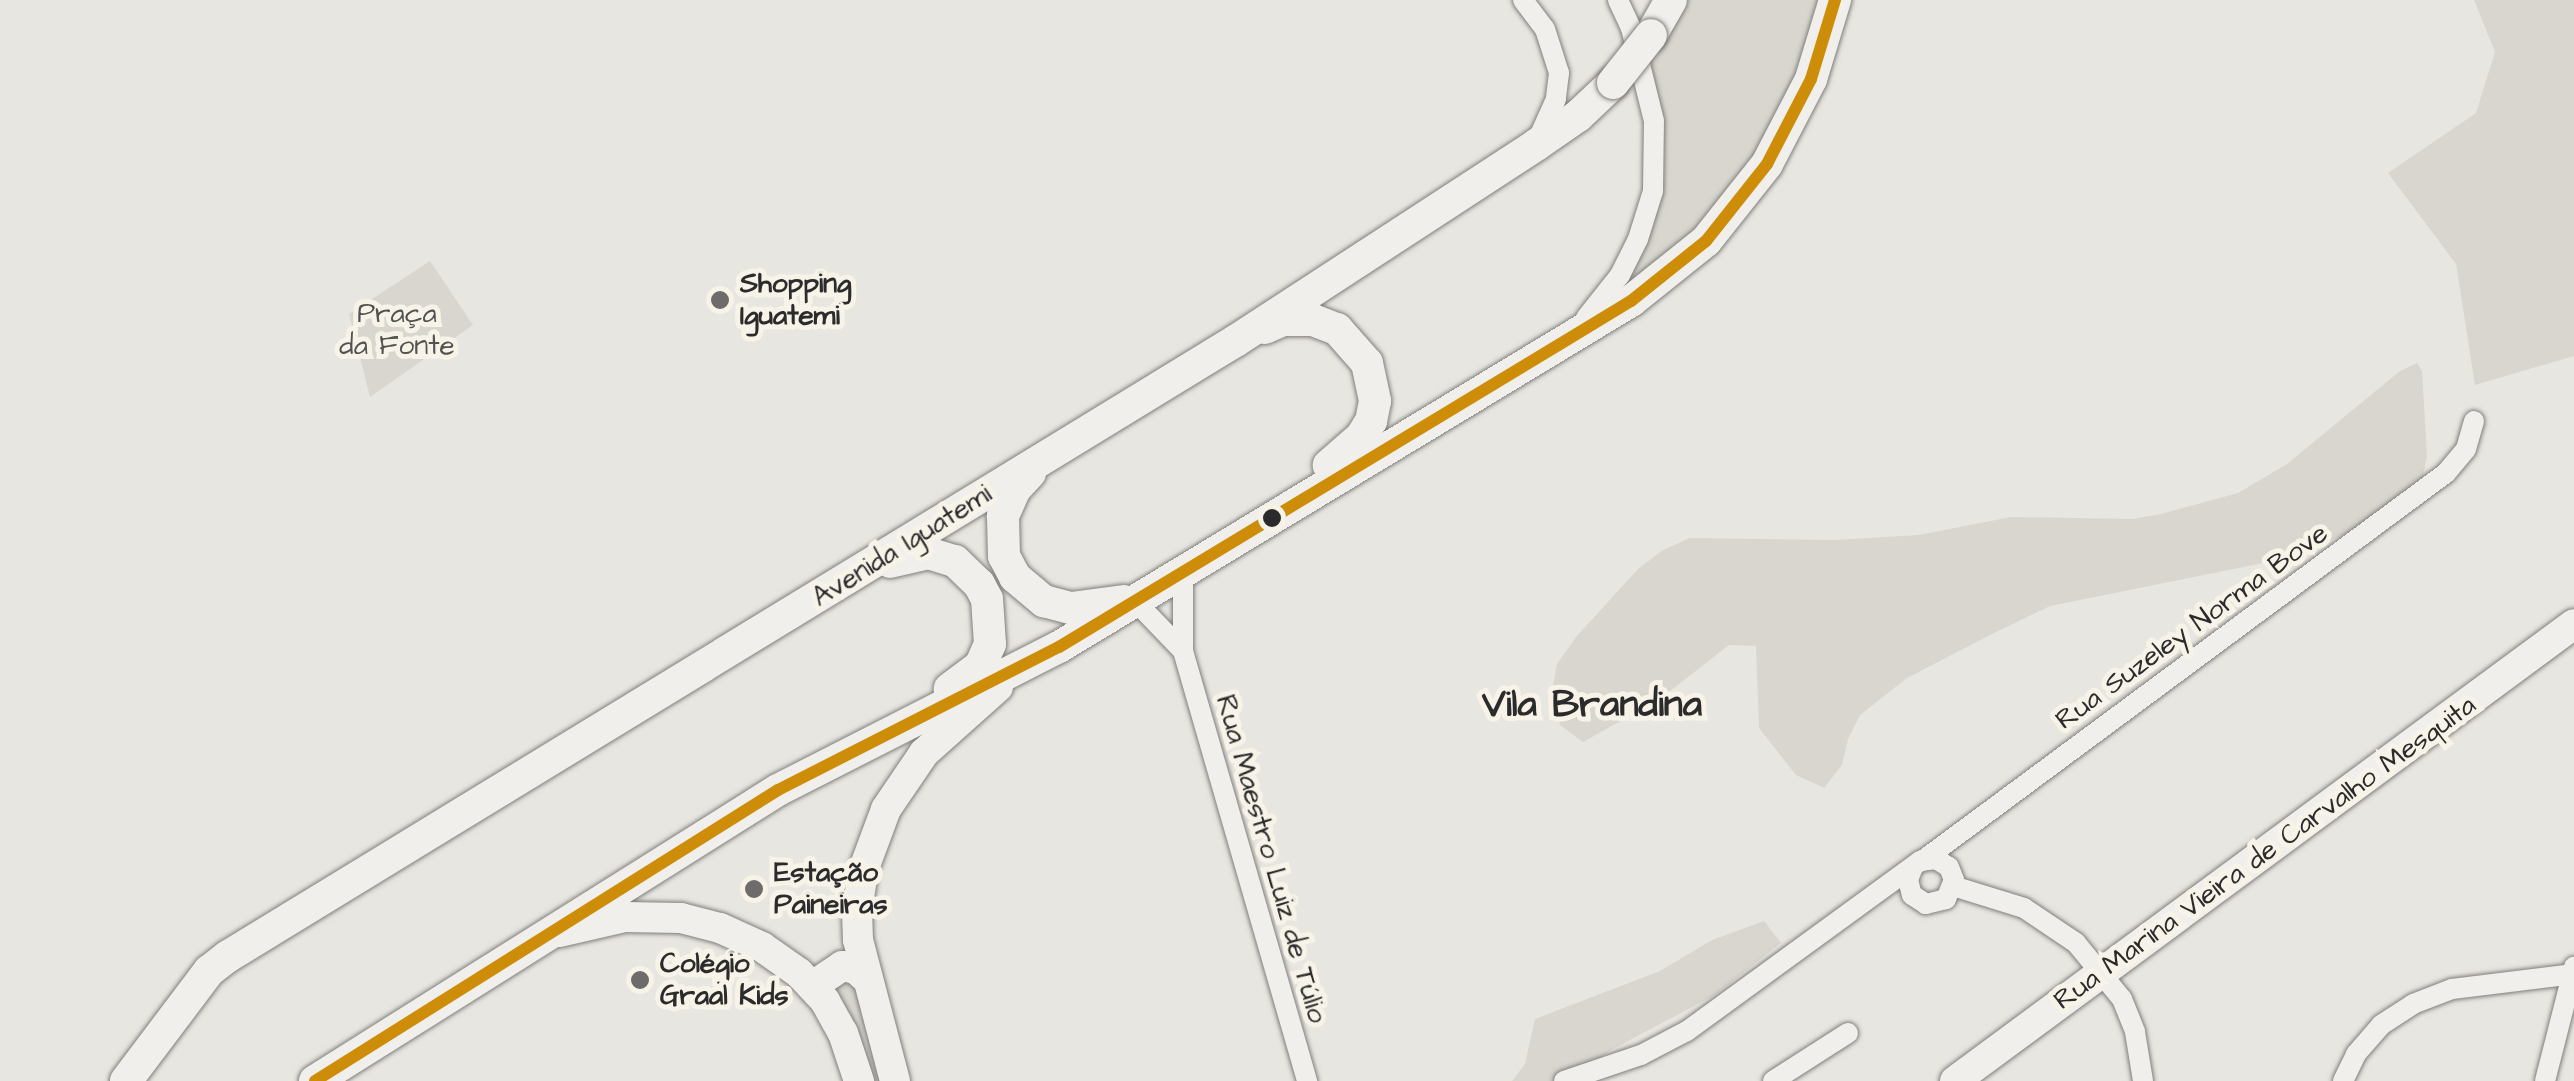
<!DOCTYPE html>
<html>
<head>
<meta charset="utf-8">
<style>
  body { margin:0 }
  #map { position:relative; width:2574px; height:1081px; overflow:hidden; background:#e8e6e0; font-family:"Architects Daughter",sans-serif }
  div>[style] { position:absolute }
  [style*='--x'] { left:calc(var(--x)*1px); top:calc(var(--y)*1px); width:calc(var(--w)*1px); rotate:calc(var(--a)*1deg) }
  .green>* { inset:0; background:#d8d6ce }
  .roads { filter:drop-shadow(0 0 2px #807f7c) drop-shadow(0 0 2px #807f7c) }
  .street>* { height:20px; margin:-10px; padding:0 10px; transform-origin:10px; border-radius:10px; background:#f0efeb }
  .secondary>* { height:30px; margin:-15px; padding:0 15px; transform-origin:15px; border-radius:15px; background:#f0efeb }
  .primary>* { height:32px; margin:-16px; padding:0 16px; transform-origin:16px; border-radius:16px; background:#f0efeb }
  .bridges { filter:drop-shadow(0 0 2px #807f7c) drop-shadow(0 0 2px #807f7c) }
  .primary-bridge>* { height:32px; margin:-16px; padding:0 16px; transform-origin:16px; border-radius:16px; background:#f0efeb }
  .bus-1>* { height:12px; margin:-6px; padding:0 6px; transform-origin:6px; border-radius:6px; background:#ce8d09 }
  .dots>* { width:28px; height:28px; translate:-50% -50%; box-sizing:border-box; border:5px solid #f7f3e8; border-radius:50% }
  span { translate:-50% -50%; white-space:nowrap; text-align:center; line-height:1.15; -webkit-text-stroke:10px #f7f3e8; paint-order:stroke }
  .poi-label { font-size:28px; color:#2b2b2b; font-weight:700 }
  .left { translate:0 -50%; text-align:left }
  .park-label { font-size:28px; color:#535250 }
  .street-label { font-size:28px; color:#2b2b2b }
  .district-label { font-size:38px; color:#2b2b2b; font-weight:700 }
</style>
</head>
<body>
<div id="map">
  <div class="green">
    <i style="clip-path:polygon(1686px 0,1821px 0,1782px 117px,1706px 225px,1627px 285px,1644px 244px,1650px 64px)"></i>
    <i style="clip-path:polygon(2474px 0,2574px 0,2574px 356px,2475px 385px,2456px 264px,2388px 173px,2476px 113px,2495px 52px)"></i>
    <i style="clip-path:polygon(430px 261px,473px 325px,370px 397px,349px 314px)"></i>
    <i style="clip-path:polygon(2417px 363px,2422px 371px,2427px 456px,2422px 483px,2372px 522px,2293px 557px,2050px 606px,1992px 634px,1907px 678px,1860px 715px,1848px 739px,1842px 765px,1824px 788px,1796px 775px,1759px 728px,1756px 646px,1729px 645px,1660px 699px,1583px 742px,1560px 725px,1552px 691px,1557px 664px,1576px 637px,1638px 569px,1663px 550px,1690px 538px,1834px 540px,1919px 535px,2011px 517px,2133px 519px,2161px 514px,2238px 493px,2287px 464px,2400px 371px)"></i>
    <i style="clip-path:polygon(1764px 921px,1781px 943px,1715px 995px,1611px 1050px,1571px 1081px,1512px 1081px,1525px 1064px,1535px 1019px,1660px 971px,1712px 940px)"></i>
    <i style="clip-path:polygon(854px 974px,892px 1081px,864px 1081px,824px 984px)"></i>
  </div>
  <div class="roads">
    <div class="street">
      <i style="--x:1523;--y:0;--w:36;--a:53"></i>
      <i style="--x:1545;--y:29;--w:46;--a:72.3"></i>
      <i style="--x:1559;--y:73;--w:26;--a:97"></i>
      <i style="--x:1556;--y:99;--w:44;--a:114.2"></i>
      <i style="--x:1586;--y:318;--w:55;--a:-51.7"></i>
      <i style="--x:1620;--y:275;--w:40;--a:-63.4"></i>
      <i style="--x:1638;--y:239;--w:50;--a:-72.6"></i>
      <i style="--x:1653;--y:191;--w:70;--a:-89.2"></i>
      <i style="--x:1654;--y:121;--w:96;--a:-103.9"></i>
      <i style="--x:1631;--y:28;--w:31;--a:-115"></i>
      <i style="--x:1183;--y:570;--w:81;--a:90"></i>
      <i style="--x:1183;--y:651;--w:448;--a:73.9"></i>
      <i style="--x:1134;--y:600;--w:71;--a:46.1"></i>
      <i style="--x:1922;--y:861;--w:652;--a:-36.52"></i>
      <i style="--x:2446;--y:473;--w:31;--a:-50"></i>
      <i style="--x:2466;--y:449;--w:29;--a:-74"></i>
      <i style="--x:1953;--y:886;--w:74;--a:17.2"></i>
      <i style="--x:2024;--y:908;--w:63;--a:33.9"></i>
      <i style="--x:2076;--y:943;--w:72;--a:50.6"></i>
      <i style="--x:2122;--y:999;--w:35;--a:68"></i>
      <i style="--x:2135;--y:1032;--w:50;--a:80.7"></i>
      <i style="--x:1564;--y:1081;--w:81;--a:-18.7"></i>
      <i style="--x:1641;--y:1055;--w:52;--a:-27.6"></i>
      <i style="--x:1687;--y:1031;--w:288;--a:-36.1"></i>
      <i style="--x:1920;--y:861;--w:16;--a:-7"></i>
      <i style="--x:1936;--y:859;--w:15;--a:32"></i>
      <i style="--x:1949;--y:867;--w:14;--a:69"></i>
      <i style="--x:1954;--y:880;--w:21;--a:113"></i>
      <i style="--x:1946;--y:899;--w:21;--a:166"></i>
      <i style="--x:1926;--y:904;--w:17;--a:-147"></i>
      <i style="--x:1912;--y:895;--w:16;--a:-105"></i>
      <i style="--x:1908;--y:880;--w:14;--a:-69"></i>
      <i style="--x:1773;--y:1081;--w:89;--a:-32.6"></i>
      <i style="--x:2343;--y:1081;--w:30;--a:-64"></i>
      <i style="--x:2356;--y:1054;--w:38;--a:-49"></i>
      <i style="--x:2381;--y:1025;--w:38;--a:-33"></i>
      <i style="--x:2413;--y:1004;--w:42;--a:-21"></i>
      <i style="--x:2452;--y:989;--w:123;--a:-7"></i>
      <i style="--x:2545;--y:1081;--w:118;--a:-75.7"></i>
    </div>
    <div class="secondary">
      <i style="--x:559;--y:932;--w:68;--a:-12.8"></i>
      <i style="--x:625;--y:917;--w:56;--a:1"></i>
      <i style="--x:681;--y:918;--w:40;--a:14.4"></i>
      <i style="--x:720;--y:928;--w:46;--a:24.3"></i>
      <i style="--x:762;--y:947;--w:45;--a:35.1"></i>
      <i style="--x:799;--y:973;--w:38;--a:47"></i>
      <i style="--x:825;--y:1001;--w:37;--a:61"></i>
      <i style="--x:843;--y:1033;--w:51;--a:71.6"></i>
      <i style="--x:818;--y:993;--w:12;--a:-81"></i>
      <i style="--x:820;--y:981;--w:27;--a:-34"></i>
      <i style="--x:842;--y:966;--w:14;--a:12"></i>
      <i style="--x:856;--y:969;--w:15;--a:42"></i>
      <i style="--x:895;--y:1081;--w:146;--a:-104.7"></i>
      <i style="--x:858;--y:940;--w:30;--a:-92"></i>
      <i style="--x:857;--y:910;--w:39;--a:-81"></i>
      <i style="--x:863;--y:871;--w:66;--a:-69.6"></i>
      <i style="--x:886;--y:809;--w:68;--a:-55.8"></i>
      <i style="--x:924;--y:753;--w:99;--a:-41.7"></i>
      <i style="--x:1955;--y:1081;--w:769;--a:-36.44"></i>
    </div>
    <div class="primary">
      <i style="--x:1651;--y:35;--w:40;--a:-60.3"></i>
      <i style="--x:1265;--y:328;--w:20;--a:-24"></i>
      <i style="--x:1283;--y:320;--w:30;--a:0"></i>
      <i style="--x:1313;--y:320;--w:26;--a:21"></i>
      <i style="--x:1337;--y:329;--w:45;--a:48.6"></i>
      <i style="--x:1367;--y:363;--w:39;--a:78"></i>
      <i style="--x:1375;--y:401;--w:20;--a:101"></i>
      <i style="--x:1371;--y:421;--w:19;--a:122"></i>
      <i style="--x:1361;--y:437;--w:43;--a:138.8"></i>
      <i style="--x:1030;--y:473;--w:22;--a:133"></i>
      <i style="--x:1015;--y:489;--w:30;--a:114"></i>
      <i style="--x:1003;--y:516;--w:40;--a:88.6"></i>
      <i style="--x:1004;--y:556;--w:24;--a:62"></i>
      <i style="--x:1015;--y:577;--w:38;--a:40"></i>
      <i style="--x:1044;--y:601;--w:28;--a:15"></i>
      <i style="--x:1071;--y:608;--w:53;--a:-7.5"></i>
      <i style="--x:890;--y:562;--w:39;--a:-13"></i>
      <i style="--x:928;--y:553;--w:28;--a:17"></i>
      <i style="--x:955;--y:561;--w:33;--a:44"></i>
      <i style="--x:979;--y:584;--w:17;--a:62"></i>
      <i style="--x:987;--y:599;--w:45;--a:86.2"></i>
      <i style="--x:990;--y:644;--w:24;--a:114"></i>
      <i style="--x:980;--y:666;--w:38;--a:143"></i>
      <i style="--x:126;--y:1081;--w:138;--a:-53"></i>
      <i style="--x:209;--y:971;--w:23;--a:-38"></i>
      <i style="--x:227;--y:957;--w:1184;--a:-31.42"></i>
      <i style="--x:1237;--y:340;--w:357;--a:-33.1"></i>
      <i style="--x:1536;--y:145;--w:51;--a:-34.6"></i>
      <i style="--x:1578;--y:116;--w:48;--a:-43.3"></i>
      <i style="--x:315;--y:1081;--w:547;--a:-32.15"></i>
      <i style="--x:778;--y:790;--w:315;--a:-27"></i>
      <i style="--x:1059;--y:647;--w:669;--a:-31.17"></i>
      <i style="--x:1631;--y:301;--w:96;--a:-38.7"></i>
      <i style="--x:1706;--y:241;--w:98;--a:-51.6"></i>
      <i style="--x:1767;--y:164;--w:96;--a:-62.6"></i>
      <i style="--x:1811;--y:79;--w:83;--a:-73.1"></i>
    </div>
  </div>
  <div class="bridges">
    <div class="primary-bridge">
      <i style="--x:1613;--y:83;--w:61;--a:-51.6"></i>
    </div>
  </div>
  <div class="bus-1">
    <i style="--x:315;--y:1081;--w:547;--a:-32.15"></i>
    <i style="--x:778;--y:790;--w:315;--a:-27"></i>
    <i style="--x:1059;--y:647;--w:669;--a:-31.17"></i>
    <i style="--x:1631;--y:301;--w:96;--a:-38.7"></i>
    <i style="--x:1706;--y:241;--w:98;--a:-51.6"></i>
    <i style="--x:1767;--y:164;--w:96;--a:-62.6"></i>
    <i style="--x:1811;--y:79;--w:83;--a:-73.1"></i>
  </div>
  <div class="dots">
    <i style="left:720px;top:300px;background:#6d6c6a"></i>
    <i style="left:1272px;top:518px;background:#2b2b2b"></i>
    <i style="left:754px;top:889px;background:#6d6c6a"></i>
    <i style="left:640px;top:980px;background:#6d6c6a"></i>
  </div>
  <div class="poi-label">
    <span class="left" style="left:740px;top:300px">Shopping<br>Iguatemi</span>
    <span class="left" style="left:774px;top:889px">Estação<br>Paineiras</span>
    <span class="left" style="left:660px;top:980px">Colégio<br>Graal Kids</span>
  </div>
  <div class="park-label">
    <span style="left:397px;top:330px">Praça<br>da Fonte</span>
  </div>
  <div class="street-label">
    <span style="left:902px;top:546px;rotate:-32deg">Avenida Iguatemi</span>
    <span style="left:2192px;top:627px;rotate:-36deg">Rua Suzeley Norma Bove</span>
    <span style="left:2265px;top:853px;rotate:-36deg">Rua Marina Vieira de Carvalho Mesquita</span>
    <span style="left:1271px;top:859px;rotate:74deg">Rua Maestro Luiz de Túlio</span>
  </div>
  <div class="district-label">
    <span style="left:1592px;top:706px">Vila Brandina</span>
  </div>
</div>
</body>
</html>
